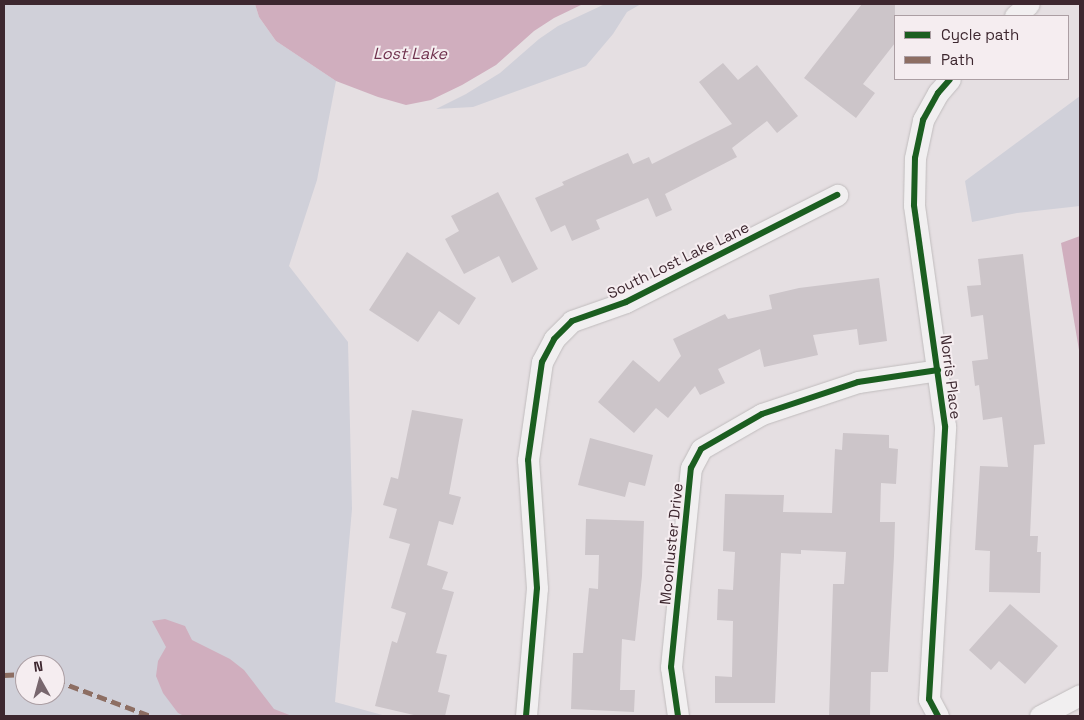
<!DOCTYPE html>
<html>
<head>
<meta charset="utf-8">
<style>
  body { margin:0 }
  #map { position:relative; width:1084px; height:720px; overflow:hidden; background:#e5dfe2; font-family:"Space Grotesk",sans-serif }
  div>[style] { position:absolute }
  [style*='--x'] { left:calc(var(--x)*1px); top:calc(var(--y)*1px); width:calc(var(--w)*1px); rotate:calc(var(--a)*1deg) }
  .green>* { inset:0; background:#d0d0d9 }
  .water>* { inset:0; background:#d0aebe }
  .building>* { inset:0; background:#ccc5c9 }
  .roads { filter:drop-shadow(0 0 1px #c0bcbd) drop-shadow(0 0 1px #c0bcbd) }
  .minor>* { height:21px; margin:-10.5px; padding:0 10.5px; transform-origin:10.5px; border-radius:10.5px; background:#f1eff0 }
  .quiet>* { height:5px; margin-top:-2.5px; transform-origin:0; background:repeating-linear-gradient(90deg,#8d6e63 0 10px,transparent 0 15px) }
  .cycleway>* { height:6px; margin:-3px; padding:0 3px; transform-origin:3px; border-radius:3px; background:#1b5e20 }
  span { translate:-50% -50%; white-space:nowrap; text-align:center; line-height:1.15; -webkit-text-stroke:4px #f5edf0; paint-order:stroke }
  .street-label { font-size:15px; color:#3d272f }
  .water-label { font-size:16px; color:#70324e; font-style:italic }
  .frame { position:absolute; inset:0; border:5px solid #3d272f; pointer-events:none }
  .legend { position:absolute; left:894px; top:15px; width:175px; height:65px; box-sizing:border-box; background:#f5edf0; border:1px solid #ab9ea3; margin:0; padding:6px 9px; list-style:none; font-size:15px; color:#3d272f }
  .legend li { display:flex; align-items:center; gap:10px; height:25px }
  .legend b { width:25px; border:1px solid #ab9ea3 }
  .north { position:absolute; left:15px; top:655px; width:50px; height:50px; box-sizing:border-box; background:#f5edf0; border:1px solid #ab9ea3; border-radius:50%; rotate:353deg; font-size:14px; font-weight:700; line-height:20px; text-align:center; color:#3d272f }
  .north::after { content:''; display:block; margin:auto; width:18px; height:22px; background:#78676e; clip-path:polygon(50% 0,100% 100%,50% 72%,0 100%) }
</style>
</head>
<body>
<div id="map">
  <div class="green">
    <i style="clip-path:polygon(evenodd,4px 4px,255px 4px,259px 17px,276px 41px,336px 81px,317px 180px,289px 266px,348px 342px,352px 509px,335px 702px,386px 716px,4px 716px,4px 4px,25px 665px,55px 665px,55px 695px,25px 695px,25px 665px)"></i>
    <i style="clip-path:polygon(605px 4px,641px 4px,627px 12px,613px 34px,586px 66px,473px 107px,436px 109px,466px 94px,500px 73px,539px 39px,558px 26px)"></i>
    <i style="clip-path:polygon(1080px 96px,1080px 206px,1017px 213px,972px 222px,965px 181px)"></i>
  </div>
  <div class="water">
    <i style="clip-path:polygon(255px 4px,583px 4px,554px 18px,534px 31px,496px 65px,462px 85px,431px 100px,406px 105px,378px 97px,336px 81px,276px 41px,259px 17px)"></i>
    <i style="clip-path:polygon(1080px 236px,1080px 356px,1061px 243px)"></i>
    <i style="clip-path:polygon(165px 619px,185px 626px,192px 640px,230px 659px,244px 670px,274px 709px,292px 716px,184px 716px,178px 713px,163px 693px,156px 676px,158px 661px,166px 647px,152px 621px)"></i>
  </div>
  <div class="building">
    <i style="clip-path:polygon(862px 4px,895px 4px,895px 43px,863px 84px,875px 93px,856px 118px,804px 78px)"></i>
    <i style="clip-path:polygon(723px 63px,738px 80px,757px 65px,798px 116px,777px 133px,767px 121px,732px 148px,737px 157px,665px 194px,672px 210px,656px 217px,648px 198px,596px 220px,600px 229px,572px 241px,565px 225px,551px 232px,535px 198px,564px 185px,562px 182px,628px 153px,633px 164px,649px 157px,652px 164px,732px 124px,699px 82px)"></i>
    <i style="clip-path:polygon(498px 192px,538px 269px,512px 283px,499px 256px,464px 274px,445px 239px,459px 231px,451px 216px)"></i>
    <i style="clip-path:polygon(407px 252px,476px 298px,459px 325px,439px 311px,418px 342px,369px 310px)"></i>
    <i style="clip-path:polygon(1023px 254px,1045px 444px,1034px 445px,1030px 536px,1038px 536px,1037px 552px,1041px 552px,1040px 593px,989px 592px,990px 551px,975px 550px,980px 466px,1008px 467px,1002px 417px,983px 420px,979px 385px,975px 386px,972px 361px,988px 359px,983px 315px,971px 317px,967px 286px,981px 285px,978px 259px)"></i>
    <i style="clip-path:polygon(879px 278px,887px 341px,859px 345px,857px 329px,813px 335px,818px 355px,764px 367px,760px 349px,718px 369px,725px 383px,700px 395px,695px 386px,668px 418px,656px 408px,634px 433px,598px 402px,633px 360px,659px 382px,681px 356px,673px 339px,725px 314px,728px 319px,772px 309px,769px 295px,799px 288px)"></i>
    <i style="clip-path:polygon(412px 410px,463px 419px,449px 494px,461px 497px,453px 525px,439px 521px,427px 565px,448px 572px,442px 589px,454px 592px,436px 653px,447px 655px,438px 692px,450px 695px,445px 716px,418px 716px,375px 706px,392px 641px,397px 643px,406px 613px,391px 608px,410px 544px,389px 538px,397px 509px,383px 505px,391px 477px,398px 479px)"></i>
    <i style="clip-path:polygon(843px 433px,889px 435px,889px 448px,898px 449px,896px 484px,881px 483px,880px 522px,895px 522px,894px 556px,888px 672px,871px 672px,870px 716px,829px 716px,833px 584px,844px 584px,846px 552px,801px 550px,801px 554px,781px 553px,775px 703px,715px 703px,715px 676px,732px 677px,733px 621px,717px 620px,718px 589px,733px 590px,735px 552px,723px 551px,725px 494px,784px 495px,783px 512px,832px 513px,835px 449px,842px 450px)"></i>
    <i style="clip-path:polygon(590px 438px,653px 455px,645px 486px,629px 482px,625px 497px,578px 485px)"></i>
    <i style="clip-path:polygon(586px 519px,644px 521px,642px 576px,635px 641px,622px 639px,620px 690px,635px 690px,634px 712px,571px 709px,573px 653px,583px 653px,589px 588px,598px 589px,599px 555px,585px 555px)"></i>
    <i style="clip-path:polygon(1010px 604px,1058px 646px,1025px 684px,999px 661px,991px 670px,969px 650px)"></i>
  </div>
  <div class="roads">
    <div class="minor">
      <i style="--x:1015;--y:16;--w:18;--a:-41"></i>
      <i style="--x:526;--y:716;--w:128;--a:-85.1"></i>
      <i style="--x:537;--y:588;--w:128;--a:-94"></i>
      <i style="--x:528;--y:460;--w:99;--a:-81.9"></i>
      <i style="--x:542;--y:362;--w:26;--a:-62"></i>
      <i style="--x:554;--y:339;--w:25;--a:-45"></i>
      <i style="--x:572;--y:321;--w:57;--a:-19.4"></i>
      <i style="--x:626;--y:302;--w:237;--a:-26.9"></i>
      <i style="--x:678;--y:716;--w:49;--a:-98.1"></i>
      <i style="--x:671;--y:667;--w:200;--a:-84.3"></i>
      <i style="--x:691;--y:468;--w:21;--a:-62"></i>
      <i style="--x:701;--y:449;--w:70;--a:-29.8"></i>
      <i style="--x:762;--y:414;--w:101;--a:-18.4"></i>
      <i style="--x:858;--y:382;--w:81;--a:-8.5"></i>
      <i style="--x:938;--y:716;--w:19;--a:-118"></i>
      <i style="--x:929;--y:699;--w:273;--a:-86.6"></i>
      <i style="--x:945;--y:426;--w:223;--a:-98"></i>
      <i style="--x:914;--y:205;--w:47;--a:-88.8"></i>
      <i style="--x:915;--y:158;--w:39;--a:-78"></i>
      <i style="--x:923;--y:120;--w:31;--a:-61"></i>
      <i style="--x:938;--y:93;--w:18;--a:-49"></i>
      <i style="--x:1040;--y:716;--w:45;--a:-27.7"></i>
    </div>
  </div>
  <div class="quiet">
    <i style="--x:4;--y:675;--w:21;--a:-3"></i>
    <i style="--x:55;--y:680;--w:103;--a:20.6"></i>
  </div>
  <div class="cycleway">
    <i style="--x:526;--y:716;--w:128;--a:-85.1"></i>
    <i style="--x:537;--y:588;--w:128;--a:-94"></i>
    <i style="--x:528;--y:460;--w:99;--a:-81.9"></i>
    <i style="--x:542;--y:362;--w:26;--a:-62"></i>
    <i style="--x:554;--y:339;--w:25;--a:-45"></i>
    <i style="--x:572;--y:321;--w:57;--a:-19.4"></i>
    <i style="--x:626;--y:302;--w:237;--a:-26.9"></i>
    <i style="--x:678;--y:716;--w:49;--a:-98.1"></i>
    <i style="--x:671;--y:667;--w:200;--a:-84.3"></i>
    <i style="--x:691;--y:468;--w:21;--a:-62"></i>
    <i style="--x:701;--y:449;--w:70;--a:-29.8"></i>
    <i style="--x:762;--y:414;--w:101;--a:-18.4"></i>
    <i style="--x:858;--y:382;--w:81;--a:-8.5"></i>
    <i style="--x:938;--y:716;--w:19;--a:-118"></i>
    <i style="--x:929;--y:699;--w:273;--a:-86.6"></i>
    <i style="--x:945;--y:426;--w:223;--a:-98"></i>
    <i style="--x:914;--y:205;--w:47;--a:-88.8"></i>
    <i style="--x:915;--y:158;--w:39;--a:-78"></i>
    <i style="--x:923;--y:120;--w:31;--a:-61"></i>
    <i style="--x:938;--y:93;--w:18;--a:-49"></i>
  </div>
  <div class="street-label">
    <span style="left:678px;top:260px;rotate:-26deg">South Lost Lake Lane</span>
    <span style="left:951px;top:377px;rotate:83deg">Norris Place</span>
    <span style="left:671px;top:544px;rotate:-84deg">Moonluster Drive</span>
  </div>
  <div class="water-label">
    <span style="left:410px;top:54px">Lost Lake</span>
  </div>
  <div class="frame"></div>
  <ul class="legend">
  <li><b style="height:6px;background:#1b5e20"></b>Cycle path</li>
  <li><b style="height:6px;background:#8d6e63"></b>Path</li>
  </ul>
  <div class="north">N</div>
</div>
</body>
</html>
